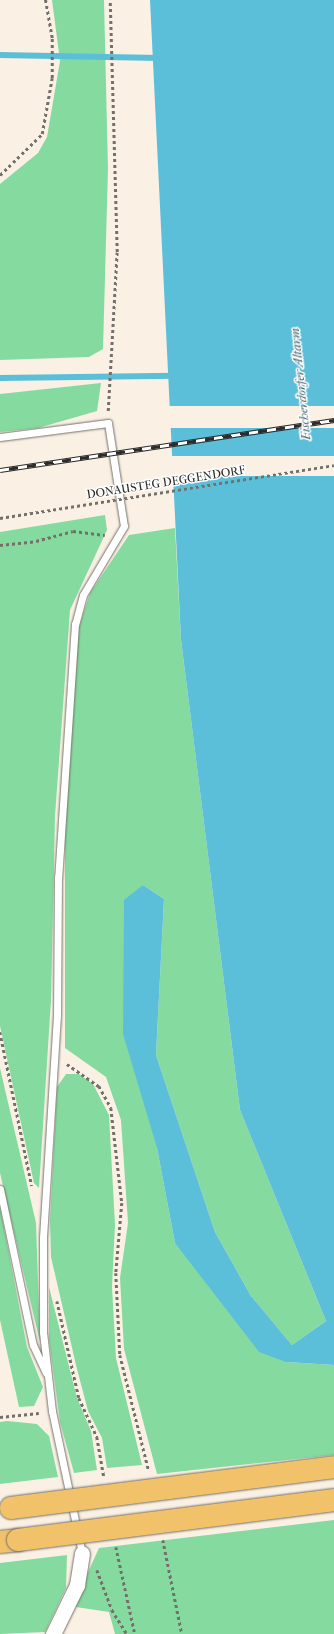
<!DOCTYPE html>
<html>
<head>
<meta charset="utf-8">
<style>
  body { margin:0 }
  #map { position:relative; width:334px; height:1634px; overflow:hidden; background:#faf0e3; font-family:"IM FELL French Canon",serif }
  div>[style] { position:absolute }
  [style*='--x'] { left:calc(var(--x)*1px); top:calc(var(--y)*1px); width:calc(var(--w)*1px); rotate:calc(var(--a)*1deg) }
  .green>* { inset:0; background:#85db9f }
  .water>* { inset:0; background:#5cbfda }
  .pier>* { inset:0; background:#faf0e3; transform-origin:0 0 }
  .stream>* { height:5.5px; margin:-2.75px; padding:0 2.75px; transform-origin:2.75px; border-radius:2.75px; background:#5cbfda }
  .path>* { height:2.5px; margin-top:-1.25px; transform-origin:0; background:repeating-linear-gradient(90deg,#73706b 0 3px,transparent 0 6px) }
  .roads { filter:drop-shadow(0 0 1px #73706b) drop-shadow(0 0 1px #73706b) }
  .lane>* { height:7px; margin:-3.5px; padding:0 3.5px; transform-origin:3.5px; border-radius:3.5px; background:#fff }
  .street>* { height:15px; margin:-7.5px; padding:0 7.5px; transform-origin:7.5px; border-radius:7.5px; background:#fff }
  .highway>* { height:22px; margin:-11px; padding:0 11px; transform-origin:11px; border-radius:11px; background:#f2c26a }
  .rail>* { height:4.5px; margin-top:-2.25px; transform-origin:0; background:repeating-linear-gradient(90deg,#fff 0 9px,#2b2b2b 0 18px); box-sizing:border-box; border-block:1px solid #2b2b2b }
  .path-bridge>* { height:2.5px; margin-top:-1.25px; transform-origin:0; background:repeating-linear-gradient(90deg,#73706b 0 3px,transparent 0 6px) }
  .bridges { filter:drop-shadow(0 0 1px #73706b) drop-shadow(0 0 1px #73706b) }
  .highway-bridge>* { height:22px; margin:-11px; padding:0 11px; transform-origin:11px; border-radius:11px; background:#f2c26a }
  span { translate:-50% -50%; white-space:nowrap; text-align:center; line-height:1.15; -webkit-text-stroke:3px #fff; paint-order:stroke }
  .street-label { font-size:12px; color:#2b2b2b }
  .water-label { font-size:13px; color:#3c5f68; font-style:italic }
</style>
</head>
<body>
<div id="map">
  <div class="green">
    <i style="clip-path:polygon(52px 0,104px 0,108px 169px,103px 349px,89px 357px,0 360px,0 184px,38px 153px,47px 137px,60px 61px)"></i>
    <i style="clip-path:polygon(101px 383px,97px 411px,38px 428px,0 432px,0 394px)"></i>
    <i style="clip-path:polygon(105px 515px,107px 530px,70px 610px,55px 816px,51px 1000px,39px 1188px,34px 1183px,0 1026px,0 532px)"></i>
    <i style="clip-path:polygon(175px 528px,181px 640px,240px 1110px,326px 1321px,292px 1345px,251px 1296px,215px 1232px,156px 1055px,164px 899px,143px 885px,157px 1148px,175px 1243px,286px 1362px,334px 1365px,334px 1455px,157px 1474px,124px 1349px,120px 1278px,128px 1223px,121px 1120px,106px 1077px,65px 1048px,65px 825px,74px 643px,90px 593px,129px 535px)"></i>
    <i style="clip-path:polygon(0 1068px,36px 1223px,40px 1342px,0 1173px)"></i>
    <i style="clip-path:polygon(66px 1074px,79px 1074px,93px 1084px,109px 1115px,115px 1225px,112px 1287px,116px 1358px,142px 1465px,107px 1468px,102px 1438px,88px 1411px,76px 1365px,51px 1257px,50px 1221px,57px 1087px)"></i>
    <i style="clip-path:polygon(0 1207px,27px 1347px,43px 1387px,34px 1406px,19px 1407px,0 1320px)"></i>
    <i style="clip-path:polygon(49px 1287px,77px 1398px,91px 1431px,97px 1470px,74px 1473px,60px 1422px,49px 1339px)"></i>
    <i style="clip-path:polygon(7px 1421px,37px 1424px,49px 1436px,58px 1477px,0 1484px,0 1422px)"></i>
    <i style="clip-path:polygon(334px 1520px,334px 1634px,115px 1634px,109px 1612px,76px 1607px,74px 1603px,99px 1548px)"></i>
    <i style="clip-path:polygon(67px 1555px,66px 1588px,45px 1632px,0 1634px,0 1563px)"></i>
  </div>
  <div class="water">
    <i style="clip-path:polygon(150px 0,334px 0,334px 1365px,286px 1362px,259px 1352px,175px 1243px,157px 1148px,123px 1034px,124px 900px,143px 885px,164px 899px,156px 1055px,215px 1232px,251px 1296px,292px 1345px,326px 1321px,240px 1110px,181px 640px)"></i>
  </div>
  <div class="pier">
    <i style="left:334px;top:406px;width:22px;height:167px;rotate:90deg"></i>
    <i style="left:334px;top:456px;width:20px;height:165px;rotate:90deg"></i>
  </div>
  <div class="stream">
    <i style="--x:0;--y:55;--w:159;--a:1.1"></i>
    <i style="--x:0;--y:378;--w:176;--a:-0.7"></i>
  </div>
  <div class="path">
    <i style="--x:0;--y:175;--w:59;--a:-44.3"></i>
    <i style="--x:42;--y:134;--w:57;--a:-79.9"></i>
    <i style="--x:52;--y:78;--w:40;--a:-90"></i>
    <i style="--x:52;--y:38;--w:39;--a:-100"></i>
    <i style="--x:108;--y:411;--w:159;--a:-86.8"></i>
    <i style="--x:117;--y:252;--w:252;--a:-91.6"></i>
    <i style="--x:0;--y:545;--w:36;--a:-6"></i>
    <i style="--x:36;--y:541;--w:38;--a:-15"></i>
    <i style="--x:73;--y:531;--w:32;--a:7"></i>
    <i style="--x:0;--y:1032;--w:157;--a:78.3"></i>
    <i style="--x:67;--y:1064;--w:39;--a:35"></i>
    <i style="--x:99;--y:1086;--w:25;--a:61"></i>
    <i style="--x:111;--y:1108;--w:96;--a:83.4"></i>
    <i style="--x:122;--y:1203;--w:70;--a:94.9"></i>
    <i style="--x:116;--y:1273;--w:82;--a:87.2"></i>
    <i style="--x:120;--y:1355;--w:120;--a:76"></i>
    <i style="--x:57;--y:1301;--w:99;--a:77.2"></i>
    <i style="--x:79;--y:1398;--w:43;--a:65.2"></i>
    <i style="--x:97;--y:1437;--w:41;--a:80.1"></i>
    <i style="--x:0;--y:1417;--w:39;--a:-6"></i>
    <i style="--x:163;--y:1540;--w:96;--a:78.6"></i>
    <i style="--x:116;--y:1547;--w:89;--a:77.7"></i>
    <i style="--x:97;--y:1570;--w:43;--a:69.4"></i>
    <i style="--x:112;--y:1610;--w:28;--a:58"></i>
  </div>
  <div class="roads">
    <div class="lane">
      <i style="--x:0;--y:437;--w:109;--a:-7.4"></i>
      <i style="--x:108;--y:423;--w:104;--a:81.2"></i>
      <i style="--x:124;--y:526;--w:80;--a:120.7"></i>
      <i style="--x:83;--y:595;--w:30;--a:105"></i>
      <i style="--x:75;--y:624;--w:254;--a:93.8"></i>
      <i style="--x:58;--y:877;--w:138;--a:90.4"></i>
      <i style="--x:57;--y:1015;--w:223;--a:93.6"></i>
      <i style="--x:43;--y:1238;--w:94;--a:90"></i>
      <i style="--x:43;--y:1332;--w:80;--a:83.5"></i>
      <i style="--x:52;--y:1411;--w:145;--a:78.1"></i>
      <i style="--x:0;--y:1189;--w:159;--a:78.1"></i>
      <i style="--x:33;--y:1345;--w:31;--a:65"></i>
    </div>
    <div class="street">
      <i style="--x:53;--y:1634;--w:55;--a:-63.9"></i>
      <i style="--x:77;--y:1585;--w:32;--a:-81"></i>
    </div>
    <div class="highway">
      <i style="--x:0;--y:1542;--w:18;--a:-6"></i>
    </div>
  </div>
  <div class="rail">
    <i style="--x:0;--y:470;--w:338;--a:-8.5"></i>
  </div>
  <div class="path-bridge">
    <i style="--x:0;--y:518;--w:338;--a:-9"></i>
  </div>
  <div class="bridges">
    <div class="highway-bridge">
      <i style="--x:11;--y:1508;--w:326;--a:-7.2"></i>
      <i style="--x:18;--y:1540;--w:319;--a:-7.2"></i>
    </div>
  </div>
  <div class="street-label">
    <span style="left:166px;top:483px;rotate:-9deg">DONAUSTEG DEGGENDORF</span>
  </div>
  <div class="water-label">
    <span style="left:301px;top:384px;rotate:-96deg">Fischerdorfer Altarm</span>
  </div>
</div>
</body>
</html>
